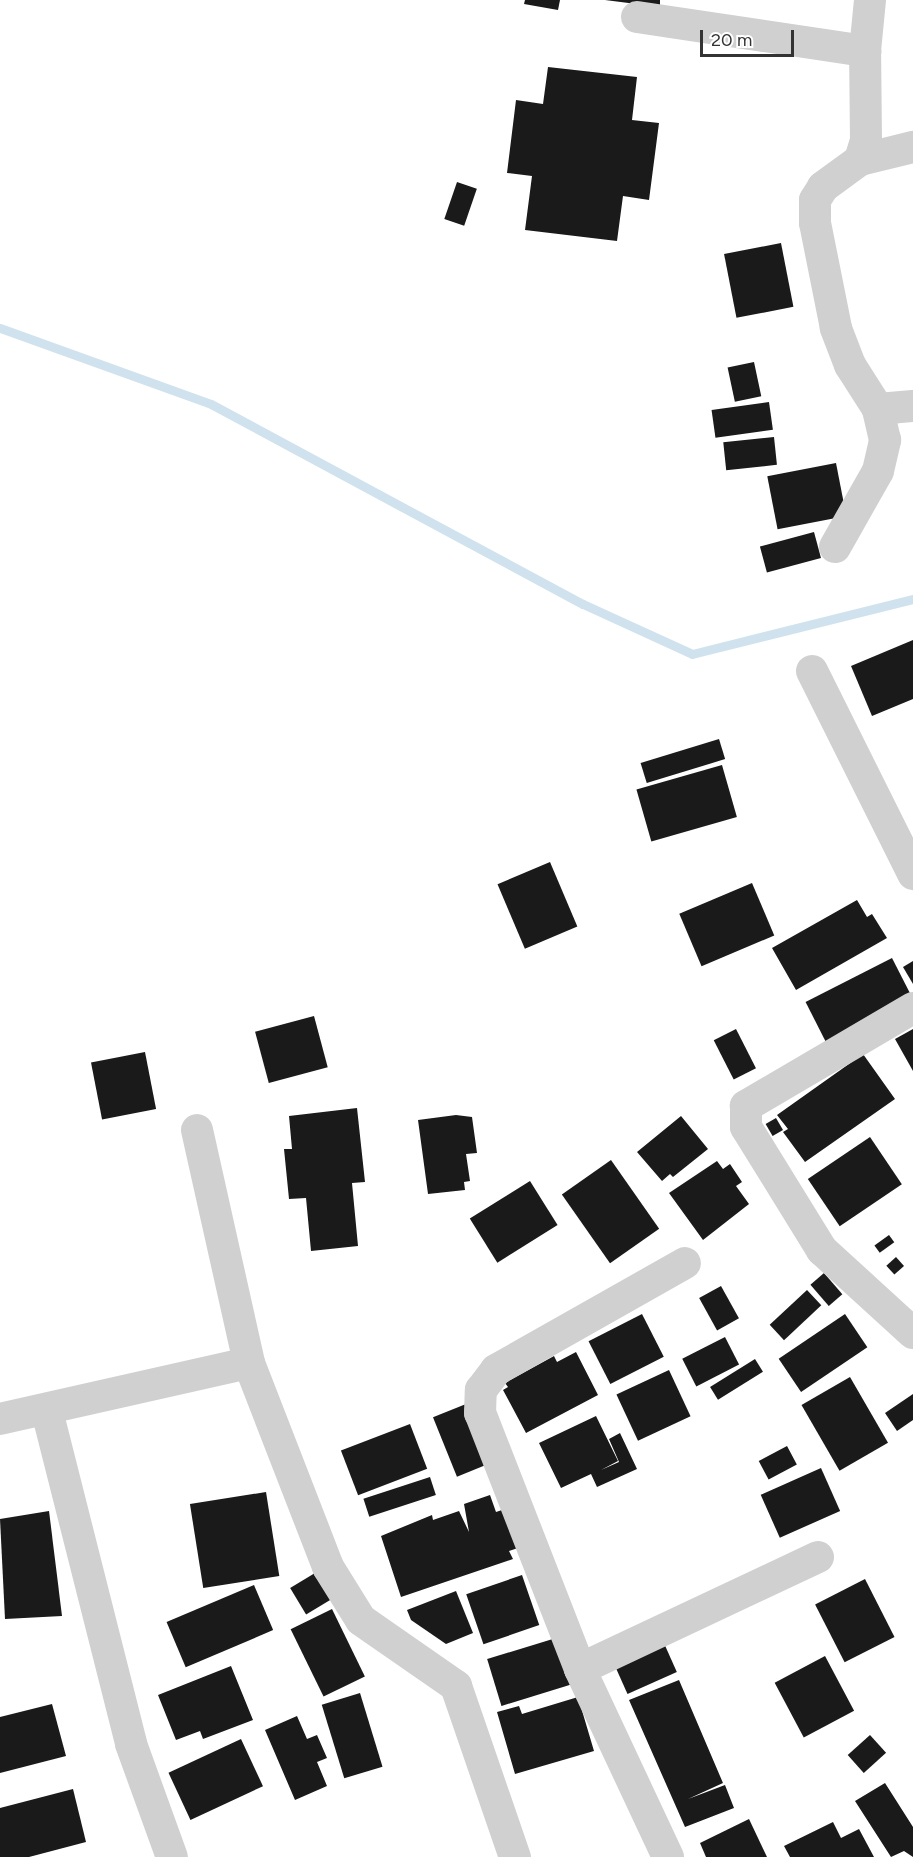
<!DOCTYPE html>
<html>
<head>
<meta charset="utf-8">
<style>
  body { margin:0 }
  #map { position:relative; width:913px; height:1857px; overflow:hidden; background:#fff; font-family:Figtree,sans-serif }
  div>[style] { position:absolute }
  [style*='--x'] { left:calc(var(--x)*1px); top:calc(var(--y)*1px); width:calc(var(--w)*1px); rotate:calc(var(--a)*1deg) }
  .stream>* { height:9px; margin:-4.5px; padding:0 4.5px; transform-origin:4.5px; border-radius:4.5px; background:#cfe2ee }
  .building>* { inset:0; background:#1a1a1a; transform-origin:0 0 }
  .minor>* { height:32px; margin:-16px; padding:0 16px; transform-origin:16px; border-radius:16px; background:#d0d0d0 }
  span { translate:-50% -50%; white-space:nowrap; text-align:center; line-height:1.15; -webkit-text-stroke:6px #fff; paint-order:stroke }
  .scale { position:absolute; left:700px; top:30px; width:94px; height:27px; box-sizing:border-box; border:3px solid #333; border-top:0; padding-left:8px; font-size:18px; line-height:21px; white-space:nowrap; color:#333; -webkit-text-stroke:4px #fff; paint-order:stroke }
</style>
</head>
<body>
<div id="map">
  <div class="stream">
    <i style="--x:0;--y:328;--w:224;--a:19.8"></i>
    <i style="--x:211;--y:404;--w:422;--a:28.3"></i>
    <i style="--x:583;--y:604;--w:120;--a:24.6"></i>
    <i style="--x:692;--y:654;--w:228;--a:-14"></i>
  </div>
  <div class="building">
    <i style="clip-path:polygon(525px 0,560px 0,558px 10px,524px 4px)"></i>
    <i style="clip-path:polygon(605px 0,660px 0,660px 7px)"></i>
    <i style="clip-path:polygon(548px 67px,637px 77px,632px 120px,659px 123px,649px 200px,623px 196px,617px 241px,525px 230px,532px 176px,507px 173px,516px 100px,543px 104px)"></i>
    <i style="left:457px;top:182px;width:21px;height:39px;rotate:19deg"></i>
    <i style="left:781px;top:243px;width:65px;height:58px;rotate:79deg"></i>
    <i style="left:754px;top:362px;width:35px;height:27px;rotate:78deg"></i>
    <i style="left:769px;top:402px;width:28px;height:58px;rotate:82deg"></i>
    <i style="left:774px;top:437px;width:28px;height:51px;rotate:84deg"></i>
    <i style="left:836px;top:463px;width:54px;height:70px;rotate:79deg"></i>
    <i style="left:814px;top:532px;width:27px;height:56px;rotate:75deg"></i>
    <i style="clip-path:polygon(913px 640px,913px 699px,872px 716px,851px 666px)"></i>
    <i style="left:719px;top:739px;width:21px;height:82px;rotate:73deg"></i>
    <i style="left:722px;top:765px;width:54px;height:89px;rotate:74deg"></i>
    <i style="left:550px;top:862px;width:70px;height:57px;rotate:67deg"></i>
    <i style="left:752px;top:883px;width:57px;height:79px;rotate:67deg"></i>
    <i style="clip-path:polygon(857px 900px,867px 917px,872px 914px,887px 938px,796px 990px,772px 948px)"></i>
    <i style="left:892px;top:958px;width:45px;height:97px;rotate:63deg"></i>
    <i style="clip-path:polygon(913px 961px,913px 984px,903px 967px)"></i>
    <i style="left:314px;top:1016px;width:53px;height:61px;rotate:75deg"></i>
    <i style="left:736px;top:1029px;width:44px;height:25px;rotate:63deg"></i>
    <i style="clip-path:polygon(913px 1029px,913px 1071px,895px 1039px)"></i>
    <i style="left:145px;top:1052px;width:58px;height:55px;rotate:79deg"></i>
    <i style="clip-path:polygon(863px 1054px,895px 1099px,805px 1162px,783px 1132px,788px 1129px,777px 1115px)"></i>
    <i style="clip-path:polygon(357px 1108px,365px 1182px,352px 1183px,358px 1246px,311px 1251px,306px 1198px,289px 1199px,284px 1149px,292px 1149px,289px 1116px)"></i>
    <i style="clip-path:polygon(456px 1115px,472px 1117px,477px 1153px,466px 1154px,470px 1181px,464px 1182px,465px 1190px,428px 1194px,418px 1120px)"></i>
    <i style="clip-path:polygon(681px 1116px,708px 1149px,673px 1177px,670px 1174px,662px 1181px,637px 1152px)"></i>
    <i style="left:776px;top:1118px;width:14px;height:12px;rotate:60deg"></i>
    <i style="left:870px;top:1137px;width:57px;height:75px;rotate:56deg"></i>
    <i style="left:611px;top:1160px;width:84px;height:60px;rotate:55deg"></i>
    <i style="clip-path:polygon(717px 1161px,723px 1169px,730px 1164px,742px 1182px,736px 1186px,749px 1204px,703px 1240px,669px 1193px)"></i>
    <i style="left:530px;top:1181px;width:52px;height:71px;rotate:58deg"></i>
    <i style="left:889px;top:1235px;width:9px;height:18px;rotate:54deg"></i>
    <i style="left:896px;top:1257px;width:12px;height:13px;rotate:48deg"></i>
    <i style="left:824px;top:1273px;width:28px;height:18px;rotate:49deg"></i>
    <i style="left:721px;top:1286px;width:37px;height:25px;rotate:61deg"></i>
    <i style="left:807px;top:1290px;width:21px;height:51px;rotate:47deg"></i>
    <i style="left:642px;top:1314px;width:48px;height:60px;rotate:63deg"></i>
    <i style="left:845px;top:1314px;width:40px;height:80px;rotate:56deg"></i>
    <i style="left:725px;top:1337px;width:31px;height:48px;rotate:63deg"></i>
    <i style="clip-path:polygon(576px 1352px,598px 1395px,526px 1433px,503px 1390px,508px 1387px,505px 1383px,554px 1356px,557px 1362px)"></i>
    <i style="left:755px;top:1359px;width:15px;height:53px;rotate:58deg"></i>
    <i style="left:669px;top:1370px;width:51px;height:58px;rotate:65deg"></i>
    <i style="left:850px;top:1377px;width:76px;height:56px;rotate:60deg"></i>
    <i style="clip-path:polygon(913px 1394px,913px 1420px,897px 1431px,885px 1413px)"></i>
    <i style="left:471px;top:1402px;width:64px;height:41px;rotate:68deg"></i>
    <i style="clip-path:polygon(596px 1416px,618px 1461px,601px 1470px,619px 1462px,609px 1439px,620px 1433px,637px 1469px,597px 1487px,591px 1474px,561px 1488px,539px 1443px)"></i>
    <i style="left:410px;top:1424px;width:48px;height:74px;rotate:69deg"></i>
    <i style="left:787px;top:1446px;width:21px;height:32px;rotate:62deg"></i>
    <i style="left:821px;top:1468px;width:47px;height:66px;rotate:66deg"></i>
    <i style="left:430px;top:1477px;width:19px;height:70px;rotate:72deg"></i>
    <i style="left:266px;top:1492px;width:85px;height:77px;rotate:81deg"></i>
    <i style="clip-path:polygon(490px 1495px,496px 1512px,505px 1509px,518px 1548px,509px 1551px,513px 1559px,401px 1597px,381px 1536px,432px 1515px,433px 1520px,459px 1511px,469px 1532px,464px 1504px)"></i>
    <i style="clip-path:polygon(49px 1511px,62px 1616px,5px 1619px,0 1519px)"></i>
    <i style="left:315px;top:1573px;width:31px;height:29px;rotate:59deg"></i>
    <i style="left:522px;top:1575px;width:53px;height:59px;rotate:71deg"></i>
    <i style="left:865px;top:1579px;width:65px;height:56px;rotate:63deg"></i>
    <i style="left:254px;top:1585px;width:49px;height:95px;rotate:67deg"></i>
    <i style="clip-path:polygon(456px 1591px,473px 1633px,446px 1644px,411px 1620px,407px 1610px)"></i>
    <i style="left:332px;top:1609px;width:75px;height:46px;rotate:64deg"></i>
    <i style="left:556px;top:1638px;width:49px;height:72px;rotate:73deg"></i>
    <i style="left:663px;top:1641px;width:34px;height:54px;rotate:66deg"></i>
    <i style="left:825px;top:1656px;width:62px;height:57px;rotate:62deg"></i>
    <i style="clip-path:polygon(231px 1666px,253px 1720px,203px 1739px,200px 1731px,176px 1740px,158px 1695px)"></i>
    <i style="clip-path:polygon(679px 1680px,723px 1783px,688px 1799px,725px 1785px,734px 1808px,685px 1827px,629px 1700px)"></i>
    <i style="left:360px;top:1693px;width:77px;height:40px;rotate:73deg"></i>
    <i style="clip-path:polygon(578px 1697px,594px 1751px,515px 1774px,497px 1712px,519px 1706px,522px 1714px)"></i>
    <i style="clip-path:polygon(52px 1704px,66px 1756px,0 1773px,0 1717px)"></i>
    <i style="clip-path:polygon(297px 1716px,307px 1739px,317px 1735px,327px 1758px,317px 1762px,327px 1786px,295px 1800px,265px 1730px)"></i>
    <i style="left:870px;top:1735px;width:24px;height:30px;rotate:48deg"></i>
    <i style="left:241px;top:1739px;width:52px;height:80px;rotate:65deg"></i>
    <i style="clip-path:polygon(885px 1783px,913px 1827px,913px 1857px,904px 1851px,891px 1857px,855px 1801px)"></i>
    <i style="clip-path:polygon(73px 1789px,86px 1842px,29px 1857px,0 1857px,0 1808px)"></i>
    <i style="clip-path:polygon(749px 1819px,767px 1857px,706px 1857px,700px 1843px)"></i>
    <i style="clip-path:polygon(833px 1822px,841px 1838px,859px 1829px,874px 1857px,790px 1857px,784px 1846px)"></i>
  </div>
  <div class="minor">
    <i style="--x:637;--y:17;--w:231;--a:8.5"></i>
    <i style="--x:860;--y:160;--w:55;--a:-13.8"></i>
    <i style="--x:878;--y:409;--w:35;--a:-5"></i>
    <i style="--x:835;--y:547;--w:87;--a:-60.5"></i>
    <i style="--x:878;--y:471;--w:32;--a:-77"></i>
    <i style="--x:885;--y:440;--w:32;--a:-103"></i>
    <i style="--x:878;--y:409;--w:52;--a:-122.5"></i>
    <i style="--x:850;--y:365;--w:40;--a:-111"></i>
    <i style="--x:836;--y:328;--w:107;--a:-101.3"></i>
    <i style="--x:815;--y:223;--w:23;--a:-90"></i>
    <i style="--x:815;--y:200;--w:15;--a:-58"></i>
    <i style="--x:823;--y:187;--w:46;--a:-36.1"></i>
    <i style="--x:860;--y:160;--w:21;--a:-73"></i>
    <i style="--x:866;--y:140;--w:89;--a:-90.6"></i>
    <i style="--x:865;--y:51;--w:51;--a:-84.4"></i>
    <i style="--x:812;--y:671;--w:227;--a:63.5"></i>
    <i style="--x:913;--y:1008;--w:194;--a:149.6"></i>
    <i style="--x:746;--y:1106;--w:21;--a:90"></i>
    <i style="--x:746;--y:1127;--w:145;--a:58.3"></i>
    <i style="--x:822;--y:1250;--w:123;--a:42.4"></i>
    <i style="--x:197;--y:1130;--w:239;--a:77.4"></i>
    <i style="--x:249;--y:1363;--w:219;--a:68.8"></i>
    <i style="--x:328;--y:1567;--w:62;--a:58.1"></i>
    <i style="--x:361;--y:1620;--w:116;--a:34.8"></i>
    <i style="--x:456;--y:1686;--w:181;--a:71"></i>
    <i style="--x:47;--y:1411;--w:343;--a:75.8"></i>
    <i style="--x:131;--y:1744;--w:120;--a:70.1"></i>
    <i style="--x:0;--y:1419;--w:255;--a:-12.7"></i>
    <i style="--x:580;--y:1669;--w:263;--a:-25.2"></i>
    <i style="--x:668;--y:1857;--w:208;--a:-115.1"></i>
    <i style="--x:580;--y:1669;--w:275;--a:-111.3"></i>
    <i style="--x:480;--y:1413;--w:23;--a:-88"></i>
    <i style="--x:481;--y:1390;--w:25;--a:-53"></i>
    <i style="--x:496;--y:1370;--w:217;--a:-29.5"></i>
  </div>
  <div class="scale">20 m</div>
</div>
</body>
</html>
